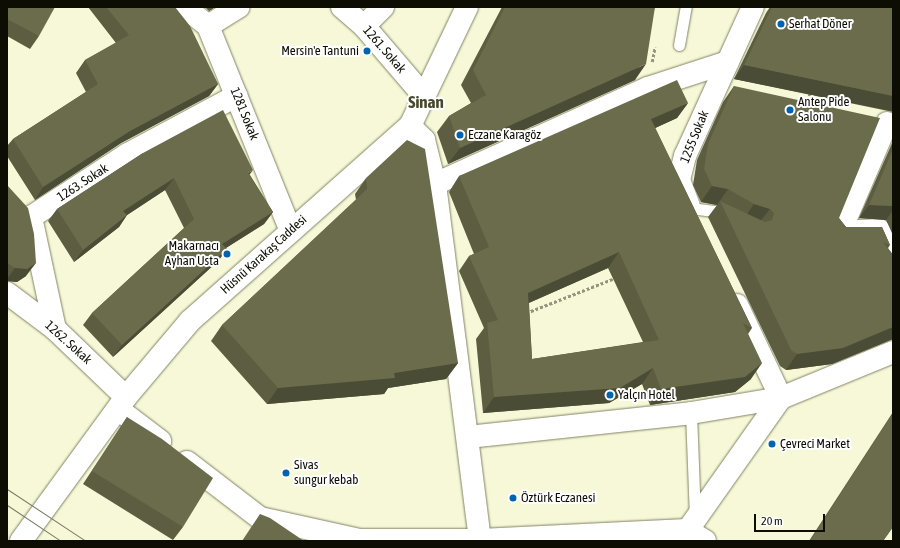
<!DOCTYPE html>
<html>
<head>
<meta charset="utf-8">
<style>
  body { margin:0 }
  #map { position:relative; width:900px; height:548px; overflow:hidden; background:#f7f8d7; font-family:"Asap Condensed",sans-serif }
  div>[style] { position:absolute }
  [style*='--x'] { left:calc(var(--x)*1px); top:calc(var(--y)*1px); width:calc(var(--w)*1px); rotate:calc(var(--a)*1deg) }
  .path>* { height:2.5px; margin-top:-1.25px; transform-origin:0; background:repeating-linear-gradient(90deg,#95957e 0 3px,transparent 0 5px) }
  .roads { filter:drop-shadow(0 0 1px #828365) drop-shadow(0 0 1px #828365) }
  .lane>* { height:11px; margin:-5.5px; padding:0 5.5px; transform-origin:5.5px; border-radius:5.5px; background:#fff }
  .street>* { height:22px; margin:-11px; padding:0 11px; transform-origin:11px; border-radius:11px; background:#fff }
  .secondary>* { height:22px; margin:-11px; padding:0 11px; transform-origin:11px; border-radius:11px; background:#fff }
  .tram>* { height:1px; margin:-0.5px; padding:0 0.5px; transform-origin:0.5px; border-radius:0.5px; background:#7a7a66 }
  .wall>* { inset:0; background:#5c5d41 }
  .shaded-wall>* { inset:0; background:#4b4c35 }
  .building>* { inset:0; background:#6b6c4c }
  .dots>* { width:11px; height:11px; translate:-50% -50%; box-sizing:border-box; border:2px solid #fff; border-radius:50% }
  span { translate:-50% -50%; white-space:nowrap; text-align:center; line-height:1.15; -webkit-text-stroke:4px #fff; paint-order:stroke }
  .poi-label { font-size:13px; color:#0d0d04 }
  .left { translate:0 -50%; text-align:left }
  .right { translate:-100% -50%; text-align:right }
  .street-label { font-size:13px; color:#0d0d04 }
  .district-label { font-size:17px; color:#49492d; font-weight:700 }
  .frame { position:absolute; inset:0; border:8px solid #0d0d04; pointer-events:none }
  .scale { position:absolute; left:754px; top:514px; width:71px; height:18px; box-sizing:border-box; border:2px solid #0d0d04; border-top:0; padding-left:5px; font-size:12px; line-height:14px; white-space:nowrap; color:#0d0d04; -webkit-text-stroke:3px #fff; paint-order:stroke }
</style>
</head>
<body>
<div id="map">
  <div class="path">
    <i style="--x:652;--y:62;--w:15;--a:-79"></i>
    <i style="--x:806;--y:105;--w:14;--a:-73"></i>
    <i style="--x:526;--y:313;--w:96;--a:-21.5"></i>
  </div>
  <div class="roads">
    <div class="lane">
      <i style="--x:679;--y:45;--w:39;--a:-80"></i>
      <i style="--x:690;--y:208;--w:24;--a:7"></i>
      <i style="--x:714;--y:211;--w:13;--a:23"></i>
      <i style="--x:691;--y:413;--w:104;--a:87.8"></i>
    </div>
    <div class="street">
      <i style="--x:184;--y:7;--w:31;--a:38"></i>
      <i style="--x:208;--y:26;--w:221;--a:68"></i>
      <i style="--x:342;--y:7;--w:29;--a:41"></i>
      <i style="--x:364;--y:26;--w:91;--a:49.5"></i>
      <i style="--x:208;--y:26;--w:36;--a:-32"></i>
      <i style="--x:364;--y:26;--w:27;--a:-45"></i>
      <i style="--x:887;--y:123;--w:119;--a:113.3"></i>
      <i style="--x:840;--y:232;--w:39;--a:-3"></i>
      <i style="--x:879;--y:230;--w:37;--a:68"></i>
      <i style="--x:410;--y:126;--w:20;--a:45"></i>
      <i style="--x:424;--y:140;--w:45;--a:76"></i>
      <i style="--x:435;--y:184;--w:359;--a:82.8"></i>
      <i style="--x:435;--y:184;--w:234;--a:-24.3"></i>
      <i style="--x:648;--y:88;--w:84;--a:-18"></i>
      <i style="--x:689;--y:206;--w:28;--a:-111"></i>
      <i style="--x:679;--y:180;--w:25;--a:-76"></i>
      <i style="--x:685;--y:156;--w:164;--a:-65.5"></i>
      <i style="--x:7;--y:293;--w:60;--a:36.9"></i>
      <i style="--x:55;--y:329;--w:98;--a:43.8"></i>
      <i style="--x:737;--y:305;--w:103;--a:64.7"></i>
      <i style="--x:55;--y:329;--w:115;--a:-102.1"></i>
      <i style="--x:31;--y:217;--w:116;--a:-33"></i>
      <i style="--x:128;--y:154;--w:123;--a:-28.2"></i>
      <i style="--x:118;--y:409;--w:53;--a:37.3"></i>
      <i style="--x:468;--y:437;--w:224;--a:-6.1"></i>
      <i style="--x:691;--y:413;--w:91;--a:-9.5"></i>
      <i style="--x:781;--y:398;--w:121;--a:-22.3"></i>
      <i style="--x:187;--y:462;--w:92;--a:37.5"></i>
      <i style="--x:260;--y:518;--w:102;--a:12.4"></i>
      <i style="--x:360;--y:540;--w:120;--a:0"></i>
      <i style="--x:480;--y:540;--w:207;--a:-2.8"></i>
      <i style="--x:687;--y:530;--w:21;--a:31"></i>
      <i style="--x:680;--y:541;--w:175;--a:-54.8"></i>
    </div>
    <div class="secondary">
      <i style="--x:21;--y:541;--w:178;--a:-53.9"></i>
      <i style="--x:126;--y:397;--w:99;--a:-49.9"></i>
      <i style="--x:190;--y:321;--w:294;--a:-41.6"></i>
      <i style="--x:410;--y:126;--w:132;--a:-64.4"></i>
    </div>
  </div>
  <div class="tram">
    <i style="--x:7;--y:489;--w:95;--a:33.4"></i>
    <i style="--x:7;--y:505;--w:65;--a:33.7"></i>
  </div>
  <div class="wall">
    <i style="clip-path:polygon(7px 7px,39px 36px,30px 49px,7px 36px)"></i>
    <i style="clip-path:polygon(88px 7px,175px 7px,218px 84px,209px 96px,121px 143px,35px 200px,7px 156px,7px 146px,13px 139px,86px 92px,76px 73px,85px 60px,116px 43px)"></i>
    <i style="clip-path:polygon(205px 7px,215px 7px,209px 11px)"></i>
    <i style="clip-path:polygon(502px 7px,655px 7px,635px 80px,448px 164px,437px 132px,449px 116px,471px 103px,461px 85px)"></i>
    <i style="clip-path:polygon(770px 7px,893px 7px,893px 112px,734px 79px,766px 13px)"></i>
    <i style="clip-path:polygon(734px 86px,846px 227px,882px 227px,890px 245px,888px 248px,893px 255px,893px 339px,832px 364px,786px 370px,780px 366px,708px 217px,717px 205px,701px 202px,693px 185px,697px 160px,723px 102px)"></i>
    <i style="clip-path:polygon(evenodd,688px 103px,677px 118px,655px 128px,752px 328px,748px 334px,751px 379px,735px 392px,650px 405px,642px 384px,609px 403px,483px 413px,476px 339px,484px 328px,459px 271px,469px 256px,474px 254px,449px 192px,459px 176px,688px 103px,608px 268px,643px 342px,532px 359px,529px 303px,608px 268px)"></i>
    <i style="clip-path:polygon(893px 141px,893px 235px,886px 220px,859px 218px)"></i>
    <i style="clip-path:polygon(143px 153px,250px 175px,273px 212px,264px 224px,226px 248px,227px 249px,218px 261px,113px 357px,83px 325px,92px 313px,184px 228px,165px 190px,127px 215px,119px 227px,74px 262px,48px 221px,57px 209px)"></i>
    <i style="clip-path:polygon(366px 178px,458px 363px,446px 379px,388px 388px,384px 394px,267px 404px,211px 341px,222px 325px,356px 200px,355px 194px)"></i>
    <i style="clip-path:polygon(7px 185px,26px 276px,17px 282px,7px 281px)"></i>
    <i style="clip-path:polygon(893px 412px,893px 527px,883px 541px,809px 541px)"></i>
    <i style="clip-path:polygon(127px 417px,183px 527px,173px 540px,83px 484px)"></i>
  </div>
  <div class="shaded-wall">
    <i style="clip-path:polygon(212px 7px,215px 7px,209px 11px)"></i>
    <i style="clip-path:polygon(646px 64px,635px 80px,448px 164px,460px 148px)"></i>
    <i style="clip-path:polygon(744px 65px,893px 96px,893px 109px,892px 111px,734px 79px)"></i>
    <i style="clip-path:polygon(218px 84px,209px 96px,121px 143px,35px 200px,43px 187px,130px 131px)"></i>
    <i style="clip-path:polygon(688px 103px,677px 118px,640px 135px,651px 119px)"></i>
    <i style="clip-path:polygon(253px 170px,244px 182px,248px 173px)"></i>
    <i style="clip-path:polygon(174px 178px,165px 190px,115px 223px,123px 211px)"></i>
    <i style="clip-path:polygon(712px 186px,728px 189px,717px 205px,701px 202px)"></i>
    <i style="clip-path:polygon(754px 204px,770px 209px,758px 224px,743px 220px)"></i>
    <i style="clip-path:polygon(869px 205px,893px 206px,893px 210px,886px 220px,859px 218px)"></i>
    <i style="clip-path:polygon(273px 212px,264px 224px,213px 256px,222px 244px)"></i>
    <i style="clip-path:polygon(127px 215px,119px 227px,74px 262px,83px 250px)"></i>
    <i style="clip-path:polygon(227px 249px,218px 261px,113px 357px,122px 345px)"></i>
    <i style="clip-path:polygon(619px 252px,608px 268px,517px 308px,528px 293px)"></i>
    <i style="clip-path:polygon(36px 263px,26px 276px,17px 282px,7px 281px,7px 279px,15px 268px)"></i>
    <i style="clip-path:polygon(893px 327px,893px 339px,832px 364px,786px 370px,797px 354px)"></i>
    <i style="clip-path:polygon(458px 363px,446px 379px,388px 388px,384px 394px,267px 404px,278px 388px,394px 373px)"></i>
    <i style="clip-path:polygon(762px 363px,751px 379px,735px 392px,650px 405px,661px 389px)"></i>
    <i style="clip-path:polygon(653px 368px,642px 384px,609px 403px,483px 413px,494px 397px)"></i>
  </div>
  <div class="building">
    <i style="clip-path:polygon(7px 7px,55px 7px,39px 36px,7px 19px)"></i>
    <i style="clip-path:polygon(106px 7px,175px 7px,190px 26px,218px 84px,130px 131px,43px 187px,13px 139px,98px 84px,85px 60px,129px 35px)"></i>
    <i style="clip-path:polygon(505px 7px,655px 7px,646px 64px,460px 148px,449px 116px,486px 95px,473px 70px)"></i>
    <i style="clip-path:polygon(772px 7px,893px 7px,893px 96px,744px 65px)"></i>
    <i style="clip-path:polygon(evenodd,677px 80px,688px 103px,651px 119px,752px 328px,743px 323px,762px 363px,745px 377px,661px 389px,653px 368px,620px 388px,494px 397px,487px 323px,498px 320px,469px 256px,489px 247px,459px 176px,677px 80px,619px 252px,659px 340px,532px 359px,528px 293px,619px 252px)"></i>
    <i style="clip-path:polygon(734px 86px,880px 118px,839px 218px,846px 227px,882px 227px,890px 245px,883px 242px,893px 255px,893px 327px,843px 348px,797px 354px,791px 350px,720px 201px,765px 222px,772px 220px,774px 213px,770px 209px,754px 204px,728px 189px,712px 186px,704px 169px,708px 144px)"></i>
    <i style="clip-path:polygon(223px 110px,253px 170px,248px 173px,273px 212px,222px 244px,227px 249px,122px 345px,92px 313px,194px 219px,174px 178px,123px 211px,127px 215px,83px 250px,57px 209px,143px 153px)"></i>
    <i style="clip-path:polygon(407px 140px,425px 149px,458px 363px,394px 373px,395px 378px,278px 388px,222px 325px,367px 189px,366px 178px)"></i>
    <i style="clip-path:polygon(893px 149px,893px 206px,869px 205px)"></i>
    <i style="clip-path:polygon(7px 185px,28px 208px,34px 234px,36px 263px,27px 269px,15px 268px,7px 263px)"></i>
    <i style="clip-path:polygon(893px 413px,893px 527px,883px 541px,810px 541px)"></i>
    <i style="clip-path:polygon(127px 417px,162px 439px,213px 478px,183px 527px,92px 471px)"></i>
    <i style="clip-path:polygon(260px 514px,270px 518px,304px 541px,242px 541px)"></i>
  </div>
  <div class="dots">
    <i style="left:781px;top:24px;background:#0063af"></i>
    <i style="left:367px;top:51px;background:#0063af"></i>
    <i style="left:790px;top:110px;background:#0063af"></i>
    <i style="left:460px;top:135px;background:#0063af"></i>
    <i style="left:227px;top:254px;background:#0063af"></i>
    <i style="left:610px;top:395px;background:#0063af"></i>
    <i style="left:772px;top:444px;background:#0063af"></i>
    <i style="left:286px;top:473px;background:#0063af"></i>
    <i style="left:513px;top:498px;background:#0063af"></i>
  </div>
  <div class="poi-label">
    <span class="left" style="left:789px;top:24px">Serhat Döner</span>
    <span class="right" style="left:359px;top:51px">Mersin'e Tantuni</span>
    <span class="left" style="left:798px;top:110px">Antep Pide<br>Salonu</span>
    <span class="left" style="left:468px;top:135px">Eczane Karagöz</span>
    <span class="right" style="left:219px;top:254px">Makarnacı<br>Ayhan Usta</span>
    <span class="left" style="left:618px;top:395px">Yalçın Hotel</span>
    <span class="left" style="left:780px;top:444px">Çevreci Market</span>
    <span class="left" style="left:294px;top:473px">Sivas<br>sungur kebab</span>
    <span class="left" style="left:521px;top:498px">Öztürk Eczanesi</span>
  </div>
  <div class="street-label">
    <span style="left:384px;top:50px;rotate:49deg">1261. Sokak</span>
    <span style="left:244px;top:114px;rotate:68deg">1281 Sokak</span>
    <span style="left:695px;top:137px;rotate:-68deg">1255 Sokak</span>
    <span style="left:83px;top:183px;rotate:-33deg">1263. Sokak</span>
    <span style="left:264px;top:255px;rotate:-42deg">Hüsnü Karakaş Caddesi</span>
    <span style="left:68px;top:343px;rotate:42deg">1262. Sokak</span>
  </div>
  <div class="district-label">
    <span style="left:426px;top:103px">Sinan</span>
  </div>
  <div class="frame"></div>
  <div class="scale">20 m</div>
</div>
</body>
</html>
